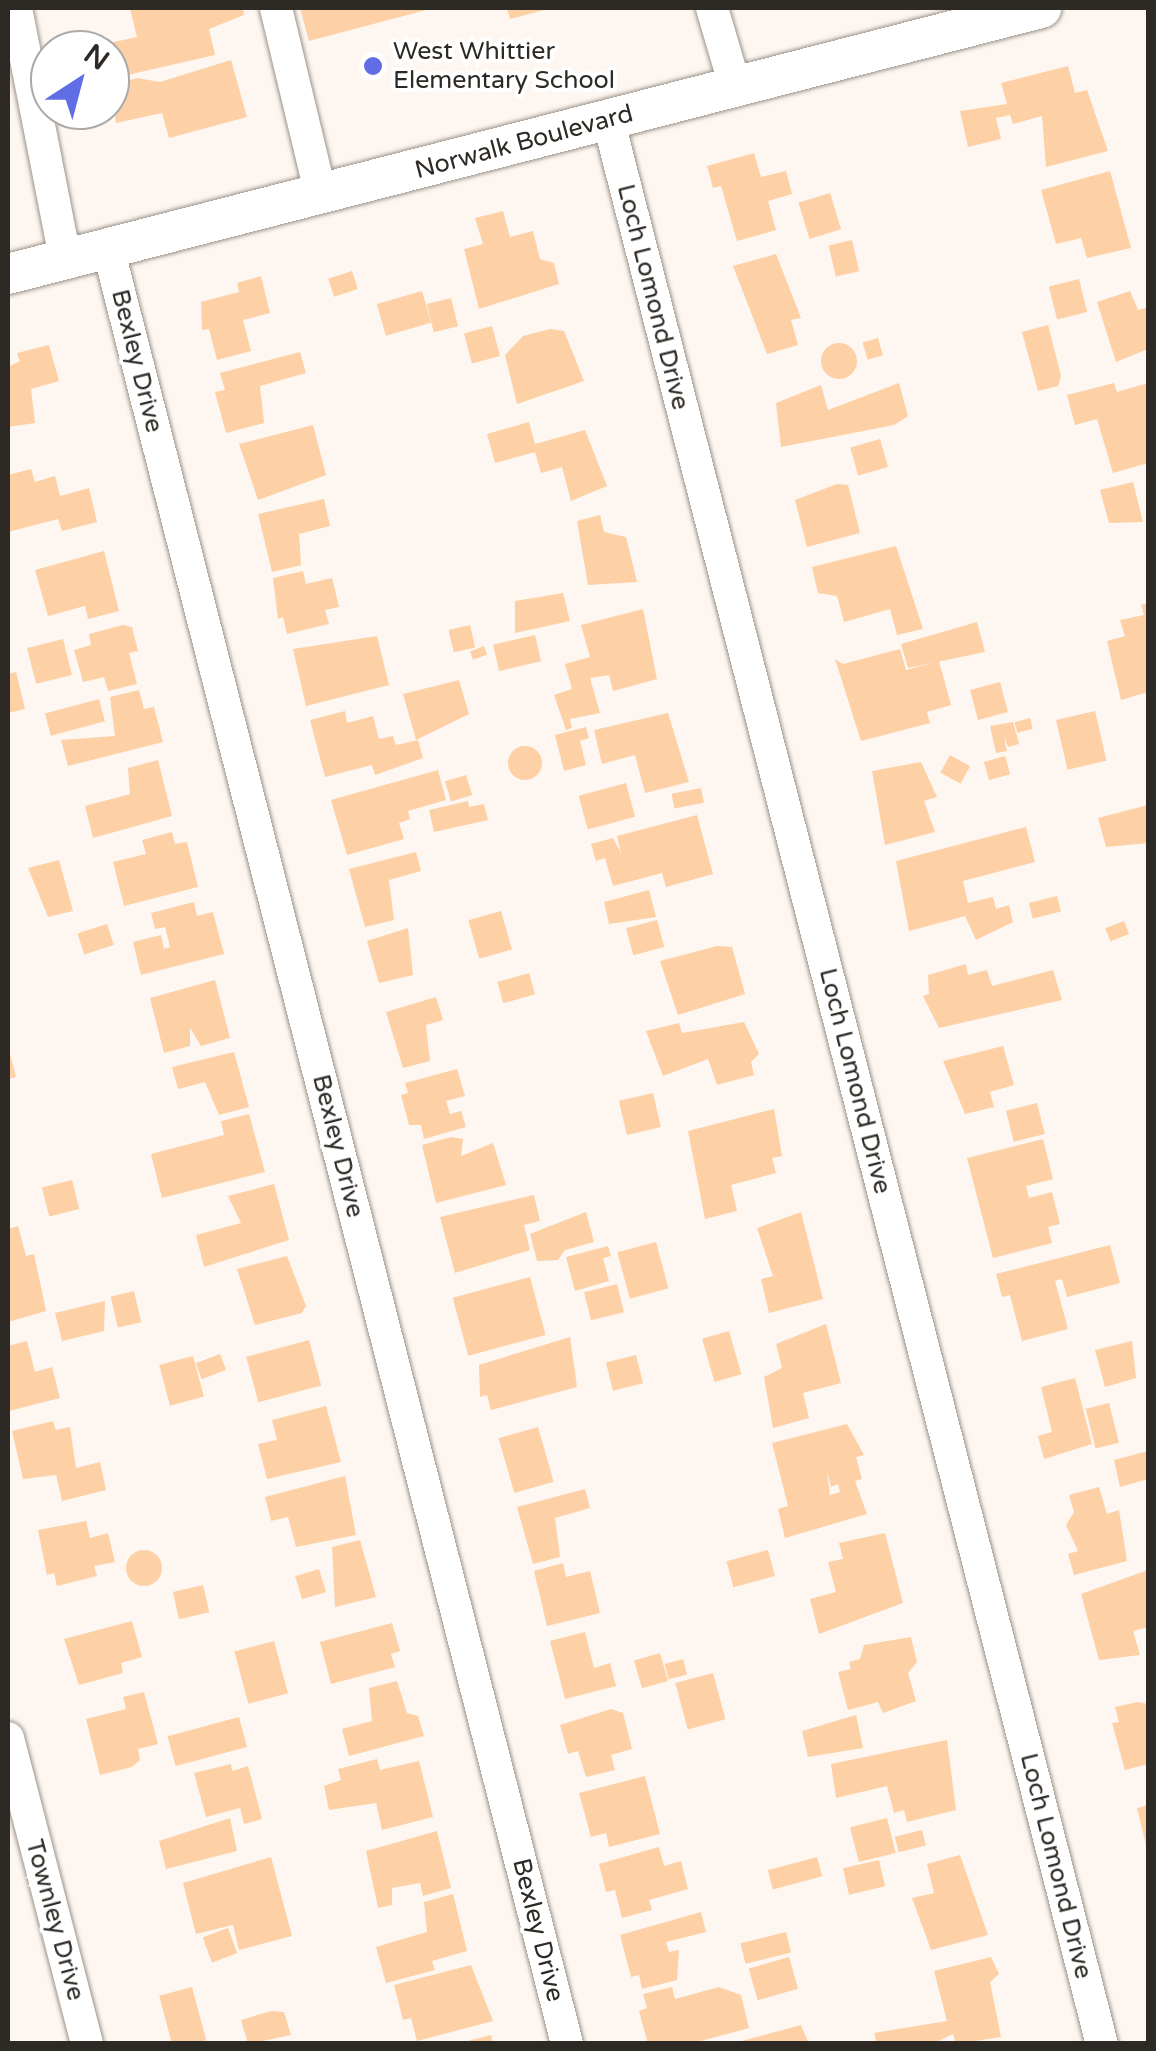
<!DOCTYPE html>
<html>
<head>
<meta charset="utf-8">
<style>
  body { margin:0 }
  #map { position:relative; width:1156px; height:2051px; overflow:hidden; background:#fef7f1; font-family:"Varela Round",sans-serif }
  div>[style] { position:absolute }
  [style*='--x'] { left:calc(var(--x)*1px); top:calc(var(--y)*1px); width:calc(var(--w)*1px); rotate:calc(var(--a)*1deg) }
  .building>* { inset:0; background:#fdd0a6; transform-origin:0 0 }
  .round { border-radius:50% }
  .roads { filter:drop-shadow(0 0 2px #9c9288) drop-shadow(0 0 2px #9c9288) }
  .minor>* { height:32px; margin:-16px; padding:0 16px; transform-origin:16px; border-radius:16px; background:#fff }
  .major>* { height:40px; margin:-20px; padding:0 20px; transform-origin:20px; border-radius:20px; background:#fff }
  .dots>* { width:28px; height:28px; translate:-50% -50%; box-sizing:border-box; border:5px solid #fff; border-radius:50% }
  span { translate:-50% -50%; white-space:nowrap; text-align:center; line-height:1.15; -webkit-text-stroke:8px #fff; paint-order:stroke }
  .poi-label { font-size:25px; color:#2d2925 }
  .left { translate:0 -50%; text-align:left }
  .street-label { font-size:25px; color:#2d2925 }
  .frame { position:absolute; inset:0; border:10px solid #2d2925; pointer-events:none }
  .north { position:absolute; left:30px; top:30px; width:100px; height:100px; box-sizing:border-box; background:#fff; border:2px solid #aba9a8; border-radius:50%; rotate:36deg; font-size:28px; font-weight:700; line-height:40px; text-align:center; color:#2d2925 }
  .north::after { content:''; display:block; margin:auto; width:35px; height:45px; background:#616de5; clip-path:polygon(50% 0,100% 100%,50% 72%,0 100%) }
</style>
</head>
<body>
<div id="map">
  <div class="building">
    <i style="clip-path:polygon(136px 8px,243px 8px,244px 15px,209px 29px,215px 55px,110px 79px,110px 50px,95px 46px,137px 37px,130px 9px)"></i>
    <i style="clip-path:polygon(300px 8px,430px 8px,430px 9px,309px 41px)"></i>
    <i style="clip-path:polygon(507px 8px,548px 8px,548px 9px,510px 19px)"></i>
    <i style="clip-path:polygon(231px 60px,247px 117px,169px 138px,162px 113px,116px 123px,110px 86px,137px 78px,160px 82px)"></i>
    <i style="clip-path:polygon(1068px 66px,1075px 93px,1087px 90px,1108px 151px,1046px 167px,1042px 116px,1013px 124px,1010px 115px,996px 118px,1001px 139px,968px 147px,960px 111px,1007px 104px,1001px 83px)"></i>
    <i style="clip-path:polygon(754px 153px,761px 177px,786px 171px,792px 194px,768px 201px,776px 230px,737px 241px,721px 186px,713px 188px,707px 166px)"></i>
    <i style="clip-path:polygon(1110px 171px,1131px 248px,1087px 258px,1081px 238px,1056px 244px,1041px 190px)"></i>
    <i style="left:830px;top:193px;width:38px;height:33px;rotate:73deg"></i>
    <i style="clip-path:polygon(503px 211px,510px 237px,533px 231px,540px 259px,554px 263px,559px 284px,479px 309px,464px 249px,483px 244px,475px 218px)"></i>
    <i style="left:852px;top:240px;width:32px;height:24px;rotate:77deg"></i>
    <i style="clip-path:polygon(776px 254px,801px 318px,791px 320px,798px 345px,767px 354px,733px 266px)"></i>
    <i style="left:352px;top:271px;width:19px;height:25px;rotate:72deg"></i>
    <i style="clip-path:polygon(261px 276px,270px 313px,243px 320px,251px 351px,217px 360px,209px 329px,202px 330px,201px 302px,239px 292px,237px 283px)"></i>
    <i style="left:1079px;top:279px;width:34px;height:31px;rotate:76deg"></i>
    <i style="left:422px;top:291px;width:33px;height:47px;rotate:74deg"></i>
    <i style="clip-path:polygon(1130px 291px,1138px 310px,1146px 308px,1148px 349px,1116px 362px,1097px 302px)"></i>
    <i style="left:451px;top:298px;width:29px;height:25px;rotate:76deg"></i>
    <i style="clip-path:polygon(1048px 325px,1061px 376px,1058px 386px,1038px 391px,1022px 332px)"></i>
    <i style="left:492px;top:326px;width:31px;height:29px;rotate:75deg"></i>
    <i style="clip-path:polygon(550px 329px,564px 331px,584px 381px,517px 404px,505px 355px,523px 336px)"></i>
    <i style="left:878px;top:338px;width:18px;height:16px;rotate:74deg"></i>
    <i class="round" style="left:821px;top:343px;width:36px;height:36px"></i>
    <i style="clip-path:polygon(49px 345px,59px 381px,31px 389px,35px 423px,8px 427px,8px 367px,20px 361px,17px 353px)"></i>
    <i style="clip-path:polygon(300px 352px,306px 373px,260px 386px,264px 423px,226px 433px,215px 392px,225px 390px,220px 373px)"></i>
    <i style="clip-path:polygon(899px 383px,908px 416px,894px 425px,781px 447px,776px 403px,821px 385px,828px 410px)"></i>
    <i style="clip-path:polygon(1114px 383px,1117px 392px,1148px 383px,1148px 463px,1113px 473px,1097px 419px,1075px 425px,1067px 395px)"></i>
    <i style="clip-path:polygon(529px 422px,535px 444px,585px 430px,607px 486px,571px 501px,562px 467px,541px 473px,535px 452px,495px 463px,487px 434px)"></i>
    <i style="clip-path:polygon(313px 425px,326px 475px,258px 500px,239px 444px)"></i>
    <i style="left:880px;top:439px;width:29px;height:31px;rotate:74deg"></i>
    <i style="clip-path:polygon(31px 469px,35px 482px,55px 476px,60px 496px,89px 488px,97px 522px,62px 531px,58px 519px,8px 532px,8px 475px)"></i>
    <i style="clip-path:polygon(1133px 482px,1143px 522px,1109px 523px,1100px 490px)"></i>
    <i style="clip-path:polygon(837px 484px,848px 485px,860px 533px,807px 547px,795px 500px)"></i>
    <i style="clip-path:polygon(324px 499px,330px 526px,299px 534px,301px 565px,272px 572px,258px 514px)"></i>
    <i style="clip-path:polygon(600px 515px,604px 532px,626px 537px,637px 582px,588px 585px,577px 521px)"></i>
    <i style="clip-path:polygon(896px 546px,923px 629px,897px 635px,890px 609px,844px 622px,837px 596px,818px 593px,812px 567px)"></i>
    <i style="clip-path:polygon(104px 551px,119px 611px,88px 619px,85px 606px,48px 616px,35px 570px)"></i>
    <i style="clip-path:polygon(303px 571px,306px 584px,332px 578px,339px 607px,325px 610px,329px 624px,287px 634px,283px 617px,278px 619px,273px 578px)"></i>
    <i style="clip-path:polygon(563px 593px,570px 621px,515px 633px,515px 601px)"></i>
    <i style="clip-path:polygon(1148px 603px,1148px 692px,1121px 700px,1107px 641px,1125px 636px,1120px 620px,1144px 615px,1141px 605px)"></i>
    <i style="clip-path:polygon(643px 609px,657px 679px,613px 691px,609px 675px,590px 678px,600px 713px,570px 719px,572px 728px,566px 730px,554px 695px,572px 689px,565px 664px,590px 657px,581px 625px)"></i>
    <i style="clip-path:polygon(977px 622px,985px 652px,908px 668px,901px 644px)"></i>
    <i style="clip-path:polygon(123px 625px,132px 627px,138px 651px,129px 653px,137px 684px,108px 691px,104px 677px,83px 682px,74px 650px,91px 645px,89px 634px)"></i>
    <i style="left:470px;top:625px;width:23px;height:22px;rotate:77deg"></i>
    <i style="left:535px;top:635px;width:27px;height:43px;rotate:77deg"></i>
    <i style="clip-path:polygon(377px 636px,389px 685px,306px 706px,293px 649px)"></i>
    <i style="left:63px;top:639px;width:37px;height:37px;rotate:76deg"></i>
    <i style="left:484px;top:646px;width:9px;height:15px;rotate:69deg"></i>
    <i style="clip-path:polygon(900px 649px,906px 670px,939px 661px,951px 705px,927px 712px,930px 723px,861px 741px,835px 659px,843px 664px)"></i>
    <i style="clip-path:polygon(16px 672px,25px 709px,8px 713px,8px 674px)"></i>
    <i style="clip-path:polygon(459px 680px,469px 714px,416px 740px,403px 694px)"></i>
    <i style="left:1000px;top:682px;width:31px;height:31px;rotate:75deg"></i>
    <i style="clip-path:polygon(139px 690px,144px 709px,154px 707px,163px 742px,68px 766px,61px 740px,115px 736px,110px 697px)"></i>
    <i style="left:99px;top:699px;width:23px;height:56px;rotate:75deg"></i>
    <i style="clip-path:polygon(345px 711px,347px 723px,373px 716px,379px 739px,393px 736px,396px 745px,418px 740px,423px 758px,375px 775px,372px 765px,325px 777px,310px 720px)"></i>
    <i style="left:1095px;top:711px;width:51px;height:40px;rotate:77deg"></i>
    <i style="clip-path:polygon(668px 713px,689px 782px,645px 793px,635px 755px,602px 764px,594px 730px)"></i>
    <i style="left:1030px;top:718px;width:11px;height:16px;rotate:75deg"></i>
    <i style="clip-path:polygon(1013px 722px,1019px 744px,1008px 747px,1004px 736px,1007px 751px,996px 753px,990px 726px)"></i>
    <i style="clip-path:polygon(586px 727px,589px 738px,580px 741px,586px 765px,564px 771px,555px 735px)"></i>
    <i class="round" style="left:508px;top:746px;width:34px;height:34px"></i>
    <i style="left:950px;top:755px;width:23px;height:20px;rotate:29deg"></i>
    <i style="left:1005px;top:756px;width:19px;height:22px;rotate:74deg"></i>
    <i style="clip-path:polygon(158px 760px,172px 816px,93px 838px,85px 806px,130px 794px,128px 768px)"></i>
    <i style="clip-path:polygon(921px 762px,937px 797px,924px 801px,935px 832px,885px 845px,872px 771px)"></i>
    <i style="clip-path:polygon(438px 770px,446px 800px,408px 811px,410px 819px,399px 823px,404px 839px,347px 855px,331px 800px)"></i>
    <i style="left:466px;top:775px;width:21px;height:22px;rotate:73deg"></i>
    <i style="left:626px;top:783px;width:35px;height:49px;rotate:75deg"></i>
    <i style="left:701px;top:788px;width:15px;height:30px;rotate:79deg"></i>
    <i style="clip-path:polygon(468px 801px,469px 807px,484px 804px,488px 820px,434px 832px,429px 810px)"></i>
    <i style="clip-path:polygon(1148px 805px,1148px 843px,1106px 847px,1098px 818px)"></i>
    <i style="clip-path:polygon(697px 815px,713px 874px,666px 887px,662px 873px,613px 886px,605px 858px,596px 861px,591px 844px,613px 838px,621px 853px,617px 836px)"></i>
    <i style="clip-path:polygon(1026px 827px,1035px 862px,963px 881px,968px 903px,993px 897px,996px 909px,1009px 905px,1013px 922px,976px 940px,965px 916px,909px 931px,896px 861px)"></i>
    <i style="clip-path:polygon(172px 832px,175px 844px,187px 842px,198px 887px,124px 906px,113px 862px,146px 854px,142px 840px)"></i>
    <i style="clip-path:polygon(416px 852px,421px 871px,389px 880px,394px 920px,365px 927px,349px 869px)"></i>
    <i style="clip-path:polygon(59px 860px,73px 911px,48px 917px,28px 868px)"></i>
    <i style="clip-path:polygon(649px 890px,656px 917px,609px 924px,604px 902px)"></i>
    <i style="left:1057px;top:896px;width:16px;height:29px;rotate:76deg"></i>
    <i style="clip-path:polygon(194px 902px,197px 916px,213px 912px,224px 954px,141px 975px,133px 942px,161px 935px,164px 949px,170px 947px,165px 927px,155px 929px,151px 913px)"></i>
    <i style="left:501px;top:911px;width:40px;height:34px;rotate:74deg"></i>
    <i style="left:657px;top:920px;width:28px;height:32px;rotate:75deg"></i>
    <i style="left:1124px;top:921px;width:14px;height:20px;rotate:69deg"></i>
    <i style="left:107px;top:924px;width:22px;height:31px;rotate:72deg"></i>
    <i style="clip-path:polygon(408px 928px,413px 975px,379px 983px,367px 941px)"></i>
    <i style="clip-path:polygon(717px 946px,732px 947px,745px 994px,678px 1015px,660px 961px)"></i>
    <i style="clip-path:polygon(966px 964px,968px 975px,987px 970px,992px 986px,1053px 970px,1062px 1000px,939px 1028px,923px 996px,929px 994px,928px 975px)"></i>
    <i style="left:529px;top:973px;width:22px;height:33px;rotate:74deg"></i>
    <i style="clip-path:polygon(215px 980px,230px 1038px,201px 1046px,190px 1028px,190px 1046px,164px 1053px,150px 998px)"></i>
    <i style="clip-path:polygon(436px 997px,443px 1020px,426px 1025px,430px 1061px,403px 1068px,386px 1012px)"></i>
    <i style="clip-path:polygon(744px 1022px,759px 1054px,751px 1062px,754px 1075px,717px 1085px,708px 1059px,663px 1076px,646px 1031px,679px 1023px,682px 1033px)"></i>
    <i style="clip-path:polygon(8px 1046px,16px 1077px,8px 1079px)"></i>
    <i style="clip-path:polygon(1003px 1046px,1014px 1085px,990px 1092px,994px 1107px,965px 1114px,943px 1061px)"></i>
    <i style="clip-path:polygon(234px 1052px,249px 1107px,219px 1115px,205px 1082px,178px 1089px,172px 1067px)"></i>
    <i style="clip-path:polygon(457px 1069px,465px 1096px,446px 1101px,450px 1114px,461px 1111px,466px 1127px,424px 1139px,421px 1125px,409px 1125px,401px 1095px,408px 1093px,405px 1083px)"></i>
    <i style="left:653px;top:1093px;width:35px;height:35px;rotate:77deg"></i>
    <i style="left:1037px;top:1103px;width:32px;height:32px;rotate:76deg"></i>
    <i style="clip-path:polygon(774px 1109px,782px 1156px,772px 1158px,776px 1173px,731px 1185px,737px 1211px,705px 1219px,688px 1131px)"></i>
    <i style="clip-path:polygon(249px 1114px,265px 1172px,162px 1198px,151px 1154px,224px 1135px,221px 1121px)"></i>
    <i style="clip-path:polygon(451px 1137px,463px 1139px,461px 1156px,493px 1143px,506px 1185px,436px 1203px,422px 1145px)"></i>
    <i style="clip-path:polygon(1043px 1139px,1053px 1179px,1026px 1186px,1029px 1198px,1052px 1192px,1060px 1224px,1048px 1227px,1052px 1243px,993px 1258px,967px 1158px)"></i>
    <i style="left:72px;top:1180px;width:30px;height:31px;rotate:76deg"></i>
    <i style="clip-path:polygon(274px 1184px,289px 1240px,204px 1267px,196px 1235px,241px 1223px,228px 1196px)"></i>
    <i style="clip-path:polygon(534px 1195px,540px 1221px,524px 1225px,530px 1250px,455px 1273px,440px 1217px)"></i>
    <i style="clip-path:polygon(586px 1212px,594px 1242px,565px 1250px,558px 1260px,537px 1261px,530px 1234px)"></i>
    <i style="clip-path:polygon(801px 1212px,823px 1299px,769px 1313px,761px 1279px,773px 1276px,757px 1228px)"></i>
    <i style="clip-path:polygon(18px 1226px,26px 1256px,34px 1254px,46px 1311px,8px 1322px,8px 1229px)"></i>
    <i style="left:656px;top:1242px;width:48px;height:40px;rotate:75deg"></i>
    <i style="clip-path:polygon(1110px 1245px,1120px 1283px,1067px 1297px,1062px 1279px,1055px 1281px,1068px 1329px,1022px 1341px,1010px 1295px,1002px 1297px,996px 1274px)"></i>
    <i style="clip-path:polygon(608px 1246px,611px 1256px,603px 1258px,609px 1281px,575px 1291px,566px 1257px)"></i>
    <i style="clip-path:polygon(287px 1256px,306px 1306px,302px 1313px,255px 1325px,237px 1269px)"></i>
    <i style="left:530px;top:1277px;width:60px;height:80px;rotate:75deg"></i>
    <i style="left:617px;top:1284px;width:29px;height:34px;rotate:76deg"></i>
    <i style="left:134px;top:1291px;width:32px;height:24px;rotate:77deg"></i>
    <i style="clip-path:polygon(105px 1301px,104px 1331px,62px 1341px,55px 1313px)"></i>
    <i style="clip-path:polygon(826px 1324px,841px 1383px,803px 1393px,809px 1418px,773px 1428px,764px 1377px,782px 1368px,776px 1344px)"></i>
    <i style="left:729px;top:1331px;width:45px;height:28px;rotate:74deg"></i>
    <i style="clip-path:polygon(570px 1337px,577px 1387px,491px 1410px,487px 1395px,480px 1397px,479px 1365px)"></i>
    <i style="left:309px;top:1340px;width:47px;height:65px;rotate:75deg"></i>
    <i style="clip-path:polygon(27px 1341px,35px 1372px,52px 1367px,60px 1398px,9px 1411px,8px 1346px)"></i>
    <i style="clip-path:polygon(1132px 1341px,1136px 1378px,1105px 1387px,1095px 1350px)"></i>
    <i style="left:220px;top:1354px;width:17px;height:26px;rotate:69deg"></i>
    <i style="left:636px;top:1355px;width:29px;height:31px;rotate:76deg"></i>
    <i style="left:193px;top:1356px;width:42px;height:35px;rotate:75deg"></i>
    <i style="clip-path:polygon(1075px 1378px,1092px 1444px,1044px 1459px,1038px 1436px,1052px 1432px,1041px 1387px)"></i>
    <i style="left:1109px;top:1403px;width:41px;height:24px;rotate:76deg"></i>
    <i style="clip-path:polygon(326px 1406px,341px 1462px,267px 1479px,258px 1444px,277px 1440px,272px 1420px)"></i>
    <i style="clip-path:polygon(53px 1421px,56px 1430px,70px 1427px,76px 1468px,100px 1462px,106px 1490px,62px 1501px,56px 1475px,23px 1479px,12px 1431px)"></i>
    <i style="clip-path:polygon(evenodd,847px 1424px,864px 1455px,856px 1457px,862px 1479px,855px 1481px,867px 1514px,785px 1538px,778px 1509px,788px 1506px,772px 1443px,847px 1424px,827px 1471px,831px 1487px,838px 1484px,840px 1492px,830px 1495px,827px 1471px)"></i>
    <i style="left:538px;top:1427px;width:57px;height:41px;rotate:74deg"></i>
    <i style="clip-path:polygon(1148px 1451px,1148px 1479px,1120px 1487px,1114px 1460px)"></i>
    <i style="clip-path:polygon(345px 1476px,356px 1535px,296px 1547px,288px 1517px,271px 1521px,265px 1497px)"></i>
    <i style="clip-path:polygon(1099px 1487px,1107px 1514px,1119px 1510px,1127px 1561px,1074px 1575px,1068px 1554px,1078px 1551px,1066px 1525px,1074px 1512px,1069px 1495px)"></i>
    <i style="clip-path:polygon(585px 1489px,590px 1508px,555px 1518px,560px 1557px,533px 1564px,517px 1507px)"></i>
    <i style="clip-path:polygon(86px 1521px,90px 1538px,108px 1533px,115px 1562px,94px 1566px,97px 1576px,57px 1586px,54px 1573px,47px 1575px,38px 1530px)"></i>
    <i style="clip-path:polygon(885px 1533px,903px 1603px,819px 1634px,810px 1599px,836px 1592px,828px 1562px,843px 1559px,839px 1543px)"></i>
    <i style="clip-path:polygon(360px 1540px,376px 1597px,335px 1607px,332px 1547px)"></i>
    <i class="round" style="left:126px;top:1550px;width:36px;height:36px"></i>
    <i style="left:768px;top:1550px;width:27px;height:43px;rotate:75deg"></i>
    <i style="clip-path:polygon(563px 1563px,566px 1577px,590px 1571px,600px 1613px,547px 1626px,534px 1571px)"></i>
    <i style="left:319px;top:1569px;width:24px;height:25px;rotate:73deg"></i>
    <i style="clip-path:polygon(1148px 1570px,1148px 1627px,1133px 1631px,1140px 1655px,1099px 1660px,1081px 1594px)"></i>
    <i style="left:203px;top:1585px;width:28px;height:31px;rotate:77deg"></i>
    <i style="clip-path:polygon(132px 1621px,142px 1657px,121px 1663px,123px 1673px,79px 1685px,64px 1639px)"></i>
    <i style="clip-path:polygon(392px 1623px,400px 1651px,391px 1654px,395px 1667px,331px 1684px,320px 1642px)"></i>
    <i style="clip-path:polygon(585px 1632px,594px 1668px,610px 1663px,616px 1686px,565px 1699px,550px 1641px)"></i>
    <i style="clip-path:polygon(911px 1637px,917px 1662px,908px 1673px,916px 1701px,883px 1713px,878px 1702px,848px 1710px,838px 1672px,851px 1669px,849px 1662px,860px 1659px,864px 1645px)"></i>
    <i style="left:274px;top:1641px;width:54px;height:41px;rotate:75deg"></i>
    <i style="left:660px;top:1653px;width:29px;height:27px;rotate:74deg"></i>
    <i style="left:683px;top:1659px;width:16px;height:19px;rotate:75deg"></i>
    <i style="left:713px;top:1673px;width:48px;height:39px;rotate:75deg"></i>
    <i style="clip-path:polygon(397px 1681px,407px 1713px,418px 1716px,424px 1736px,349px 1756px,342px 1729px,372px 1721px,369px 1688px)"></i>
    <i style="clip-path:polygon(144px 1692px,158px 1744px,138px 1749px,140px 1760px,132px 1767px,100px 1775px,86px 1719px,126px 1709px,123px 1697px)"></i>
    <i style="clip-path:polygon(1138px 1702px,1148px 1704px,1148px 1764px,1125px 1770px,1112px 1723px,1119px 1722px,1115px 1707px)"></i>
    <i style="clip-path:polygon(611px 1709px,623px 1713px,632px 1749px,611px 1755px,615px 1770px,586px 1777px,578px 1751px,568px 1754px,560px 1725px)"></i>
    <i style="clip-path:polygon(856px 1715px,863px 1748px,808px 1757px,802px 1731px)"></i>
    <i style="left:239px;top:1717px;width:31px;height:74px;rotate:75deg"></i>
    <i style="clip-path:polygon(947px 1740px,956px 1810px,907px 1822px,904px 1810px,894px 1813px,887px 1786px,836px 1798px,831px 1764px)"></i>
    <i style="clip-path:polygon(377px 1759px,380px 1770px,419px 1761px,433px 1817px,382px 1830px,376px 1803px,329px 1810px,324px 1786px,341px 1780px,338px 1769px)"></i>
    <i style="clip-path:polygon(231px 1764px,232px 1771px,248px 1766px,262px 1819px,244px 1824px,240px 1808px,206px 1817px,194px 1773px)"></i>
    <i style="clip-path:polygon(645px 1776px,660px 1834px,609px 1847px,606px 1833px,591px 1837px,579px 1793px)"></i>
    <i style="clip-path:polygon(1148px 1805px,1148px 1849px,1147px 1849px,1137px 1808px)"></i>
    <i style="clip-path:polygon(230px 1818px,237px 1851px,166px 1869px,159px 1841px)"></i>
    <i style="left:887px;top:1818px;width:36px;height:38px;rotate:76deg"></i>
    <i style="left:922px;top:1830px;width:16px;height:28px;rotate:76deg"></i>
    <i style="clip-path:polygon(437px 1831px,451px 1888px,423px 1896px,420px 1883px,392px 1888px,392px 1905px,378px 1908px,366px 1851px)"></i>
    <i style="clip-path:polygon(659px 1847px,664px 1866px,681px 1861px,688px 1889px,649px 1900px,652px 1910px,622px 1918px,615px 1890px,606px 1892px,599px 1864px)"></i>
    <i style="clip-path:polygon(960px 1855px,988px 1935px,931px 1950px,912px 1898px,934px 1893px,927px 1864px)"></i>
    <i style="clip-path:polygon(271px 1857px,292px 1936px,239px 1950px,233px 1925px,196px 1934px,183px 1883px)"></i>
    <i style="left:817px;top:1857px;width:20px;height:51px;rotate:75deg"></i>
    <i style="left:879px;top:1860px;width:27px;height:37px;rotate:77deg"></i>
    <i style="clip-path:polygon(453px 1894px,467px 1951px,432px 1961px,435px 1970px,386px 1983px,376px 1947px,427px 1932px,424px 1902px)"></i>
    <i style="clip-path:polygon(701px 1912px,706px 1932px,666px 1942px,669px 1952px,679px 1950px,677px 1980px,642px 1989px,639px 1975px,631px 1977px,620px 1935px)"></i>
    <i style="left:228px;top:1928px;width:27px;height:27px;rotate:70deg"></i>
    <i style="left:786px;top:1932px;width:21px;height:47px;rotate:76deg"></i>
    <i style="left:789px;top:1957px;width:33px;height:42px;rotate:74deg"></i>
    <i style="clip-path:polygon(991px 1957px,999px 1974px,990px 1982px,1001px 2037px,956px 2044px,953px 2034px,932px 2044px,877px 2044px,874px 2033px,947px 2021px,934px 1971px)"></i>
    <i style="clip-path:polygon(471px 1965px,493px 2021px,417px 2041px,411px 2018px,403px 2020px,394px 1985px)"></i>
    <i style="left:192px;top:1987px;width:55px;height:34px;rotate:75deg"></i>
    <i style="clip-path:polygon(672px 1987px,675px 1999px,719px 1987px,741px 1995px,749px 2028px,690px 2044px,648px 2044px,639px 2011px,647px 2008px,643px 1994px)"></i>
    <i style="clip-path:polygon(271px 2011px,284px 2012px,291px 2035px,248px 2044px,241px 2020px)"></i>
    <i style="clip-path:polygon(801px 2025px,809px 2044px,738px 2044px,738px 2042px)"></i>
    <i style="clip-path:polygon(491px 2035px,493px 2044px,464px 2044px,464px 2042px)"></i>
  </div>
  <div class="roads">
    <div class="minor">
      <i style="--x:16;--y:8;--w:255;--a:78.9"></i>
      <i style="--x:276;--y:8;--w:193;--a:76.5"></i>
      <i style="--x:712;--y:8;--w:81;--a:73.6"></i>
      <i style="--x:608;--y:119;--w:1987;--a:75.61"></i>
      <i style="--x:108;--y:248;--w:1854;--a:75.66"></i>
      <i style="--x:8;--y:1738;--w:316;--a:75.5"></i>
    </div>
    <div class="major">
      <i style="--x:8;--y:274;--w:1067;--a:-14.44"></i>
    </div>
  </div>
  <div class="dots">
    <i style="left:373px;top:66px;background:#616de5"></i>
  </div>
  <div class="poi-label">
    <span class="left" style="left:393px;top:66px">West Whittier<br>Elementary School</span>
  </div>
  <div class="street-label">
    <span style="left:524px;top:142px;rotate:-15deg">Norwalk Boulevard</span>
    <span style="left:653px;top:297px;rotate:76deg">Loch Lomond Drive</span>
    <span style="left:137px;top:361px;rotate:76deg">Bexley Drive</span>
    <span style="left:855px;top:1081px;rotate:76deg">Loch Lomond Drive</span>
    <span style="left:338px;top:1146px;rotate:76deg">Bexley Drive</span>
    <span style="left:1056px;top:1866px;rotate:76deg">Loch Lomond Drive</span>
    <span style="left:55px;top:1920px;rotate:75deg">Townley Drive</span>
    <span style="left:538px;top:1930px;rotate:76deg">Bexley Drive</span>
  </div>
  <div class="frame"></div>
  <div class="north">N</div>
</div>
</body>
</html>
